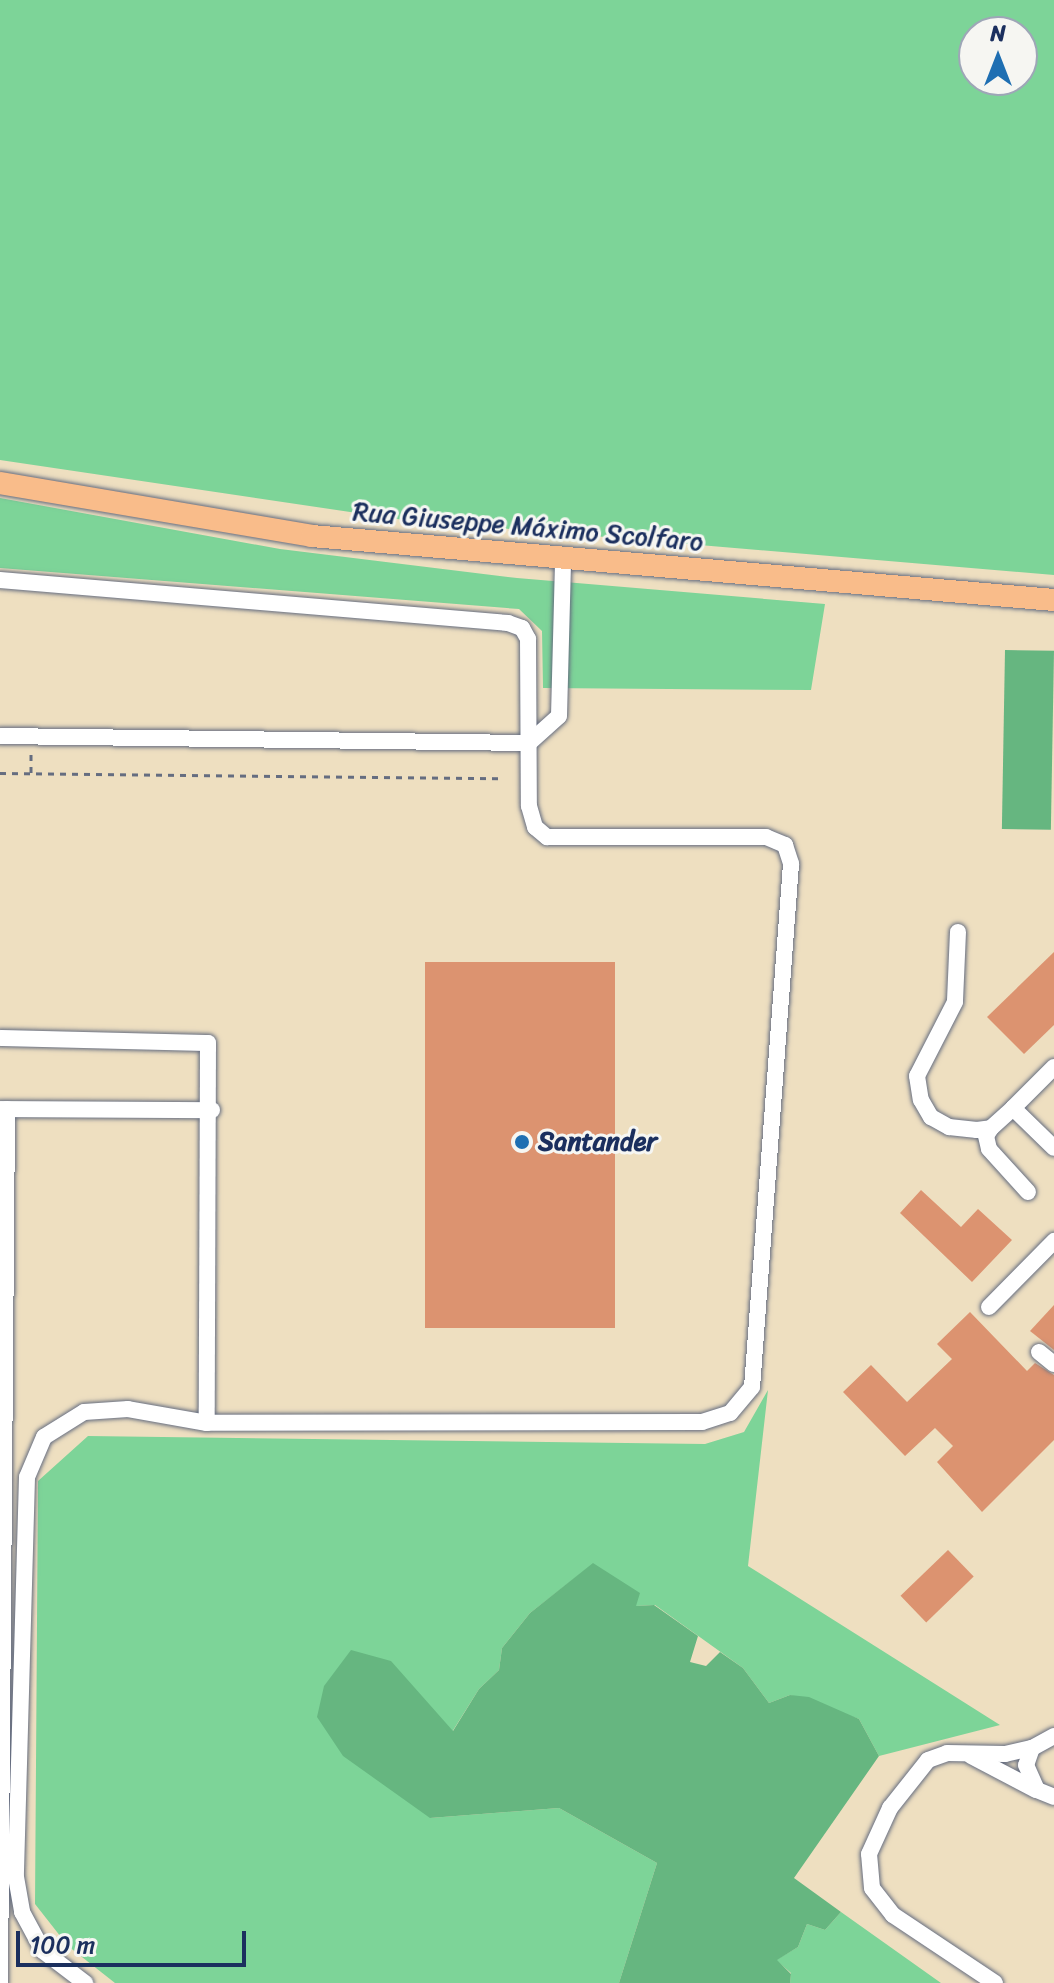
<!DOCTYPE html>
<html>
<head>
<meta charset="utf-8">
<style>
  body { margin:0 }
  #map { position:relative; width:1054px; height:1983px; overflow:hidden; background:#eedfc0; font-family:Sriracha,sans-serif }
  div>[style] { position:absolute }
  [style*='--x'] { left:calc(var(--x)*1px); top:calc(var(--y)*1px); width:calc(var(--w)*1px); rotate:calc(var(--a)*1deg) }
  .green>* { inset:0; background:#7dd498 }
  .forest>* { inset:0; background:#66b680; transform-origin:0 0 }
  .building>* { inset:0; background:#dc9370; transform-origin:0 0 }
  .path>* { height:3px; margin-top:-1.5px; transform-origin:0; background:repeating-linear-gradient(90deg,#656d80 0 6px,transparent 0 12px) }
  .roads { filter:drop-shadow(0 0 2px #656d80) drop-shadow(0 0 2px #656d80) }
  .minor>* { height:16px; margin:-8px; padding:0 8px; transform-origin:8px; border-radius:8px; background:#fff }
  .major>* { height:22px; margin:-11px; padding:0 11px; transform-origin:11px; border-radius:11px; background:#f9bc8a }
  .dots>* { width:22px; height:22px; translate:-50% -50%; box-sizing:border-box; border:4px solid #f6f6f2; border-radius:50% }
  span { translate:-50% -50%; white-space:nowrap; text-align:center; line-height:1.15; -webkit-text-stroke:6px #f6f6f2; paint-order:stroke }
  .street-label { font-size:26px; color:#1b2f5e }
  .poi-label { font-size:26px; color:#1b2f5e; font-weight:700 }
  .left { translate:0 -50%; text-align:left }
  .north { position:absolute; left:958px; top:16px; width:80px; height:80px; box-sizing:border-box; background:#f6f6f2; border:2px solid #9ea6b7; border-radius:50%; rotate:0deg; font-size:22px; font-weight:700; line-height:32px; text-align:center; color:#1b2f5e }
  .north::after { content:''; display:block; margin:auto; width:28px; height:36px; background:#1f6fb2; clip-path:polygon(50% 0,100% 100%,50% 72%,0 100%) }
  .scale { position:absolute; left:16px; top:1931px; width:230px; height:36px; box-sizing:border-box; border:4px solid #1b2f5e; border-top:0; padding-left:10px; font-size:24px; line-height:28px; white-space:nowrap; color:#1b2f5e; -webkit-text-stroke:6px #f6f6f2; paint-order:stroke }
</style>
</head>
<body>
<div id="map">
  <div class="green">
    <i style="clip-path:polygon(evenodd,0 0,1054px 0,1054px 575px,404px 520px,0 460px,0 0,974px 32px,1022px 32px,1022px 80px,974px 80px,974px 32px)"></i>
    <i style="clip-path:polygon(0 498px,280px 549px,517px 578px,825px 604px,811px 690px,543px 688px,542px 631px,519px 609px,0 568px)"></i>
    <i style="clip-path:polygon(768px 1390px,748px 1566px,1000px 1725px,879px 1756px,859px 1719px,790px 1695px,769px 1703px,743px 1668px,655px 1605px,636px 1606px,593px 1564px,530px 1613px,502px 1648px,499px 1670px,479px 1689px,452px 1732px,430px 1818px,559px 1808px,657px 1863px,619px 1983px,115px 1983px,68px 1946px,35px 1904px,38px 1481px,88px 1436px,705px 1444px,744px 1432px)"></i>
    <i style="clip-path:polygon(841px 1912px,941px 1983px,790px 1983px,791px 1973px,776px 1960px,798px 1947px,807px 1924px,825px 1930px)"></i>
  </div>
  <div class="forest">
    <i style="left:1005px;top:650px;width:49px;height:179px;rotate:1deg"></i>
    <i style="clip-path:polygon(593px 1563px,640px 1593px,636px 1606px,654px 1605px,698px 1636px,690px 1662px,706px 1666px,720px 1652px,743px 1668px,769px 1703px,790px 1695px,809px 1697px,859px 1719px,879px 1756px,794px 1878px,841px 1912px,825px 1930px,807px 1924px,798px 1947px,777px 1960px,791px 1974px,790px 1983px,619px 1983px,657px 1863px,559px 1808px,430px 1818px,343px 1756px,317px 1717px,324px 1686px,351px 1650px,391px 1661px,453px 1731px,479px 1689px,499px 1670px,502px 1648px,530px 1613px)"></i>
  </div>
  <div class="building">
    <i style="clip-path:polygon(1054px 952px,1054px 1025px,1024px 1054px,987px 1017px)"></i>
    <i style="left:425px;top:962px;width:190px;height:366px"></i>
    <i style="clip-path:polygon(921px 1190px,961px 1227px,978px 1209px,1012px 1240px,972px 1282px,900px 1213px)"></i>
    <i style="clip-path:polygon(1054px 1305px,1054px 1350px,1030px 1331px)"></i>
    <i style="clip-path:polygon(970px 1312px,1027px 1371px,1035px 1363px,1054px 1375px,1054px 1440px,982px 1512px,937px 1462px,953px 1446px,935px 1428px,905px 1456px,843px 1392px,871px 1365px,907px 1402px,952px 1359px,937px 1344px)"></i>
    <i style="left:948px;top:1550px;width:37px;height:66px;rotate:46deg"></i>
  </div>
  <div class="path">
    <i style="--x:0;--y:773;--w:499;--a:0.6"></i>
    <i style="--x:31;--y:773;--w:21;--a:-90"></i>
  </div>
  <div class="roads">
    <div class="minor">
      <i style="--x:0;--y:580;--w:510;--a:4.84"></i>
      <i style="--x:508;--y:623;--w:15;--a:20"></i>
      <i style="--x:522;--y:628;--w:13;--a:61"></i>
      <i style="--x:528;--y:639;--w:167;--a:89.7"></i>
      <i style="--x:529;--y:806;--w:22;--a:74"></i>
      <i style="--x:535;--y:827;--w:16;--a:40"></i>
      <i style="--x:547;--y:837;--w:219;--a:0"></i>
      <i style="--x:766;--y:837;--w:21;--a:23"></i>
      <i style="--x:785;--y:845;--w:20;--a:72"></i>
      <i style="--x:791;--y:864;--w:524;--a:94.26"></i>
      <i style="--x:752;--y:1387;--w:34;--a:130"></i>
      <i style="--x:730;--y:1413;--w:29;--a:162"></i>
      <i style="--x:702;--y:1422;--w:495;--a:179.9"></i>
      <i style="--x:207;--y:1423;--w:80;--a:-170"></i>
      <i style="--x:128;--y:1409;--w:44;--a:176.1"></i>
      <i style="--x:84;--y:1412;--w:47;--a:148"></i>
      <i style="--x:44;--y:1437;--w:43;--a:113"></i>
      <i style="--x:27;--y:1477;--w:400;--a:91.6"></i>
      <i style="--x:16;--y:1877;--w:36;--a:80"></i>
      <i style="--x:22;--y:1912;--w:44;--a:61.7"></i>
      <i style="--x:43;--y:1951;--w:53;--a:37.3"></i>
      <i style="--x:0;--y:736;--w:529;--a:0.76"></i>
      <i style="--x:529;--y:743;--w:40;--a:-42"></i>
      <i style="--x:559;--y:716;--w:156;--a:-88.5"></i>
      <i style="--x:958;--y:932;--w:70;--a:92.5"></i>
      <i style="--x:955;--y:1002;--w:83;--a:117.2"></i>
      <i style="--x:917;--y:1076;--w:24;--a:81"></i>
      <i style="--x:921;--y:1100;--w:20;--a:60"></i>
      <i style="--x:931;--y:1117;--w:21;--a:29"></i>
      <i style="--x:949;--y:1127;--w:28;--a:6"></i>
      <i style="--x:977;--y:1130;--w:14;--a:-8"></i>
      <i style="--x:991;--y:1128;--w:30;--a:-42"></i>
      <i style="--x:1013;--y:1108;--w:57;--a:44.3"></i>
      <i style="--x:0;--y:1038;--w:208;--a:1.4"></i>
      <i style="--x:208;--y:1043;--w:380;--a:90.2"></i>
      <i style="--x:1013;--y:1108;--w:58;--a:-45"></i>
      <i style="--x:0;--y:1109;--w:212;--a:0.3"></i>
      <i style="--x:991;--y:1128;--w:9;--a:122"></i>
      <i style="--x:986;--y:1136;--w:13;--a:77"></i>
      <i style="--x:989;--y:1149;--w:58;--a:47.8"></i>
      <i style="--x:989;--y:1307;--w:93;--a:-45.4"></i>
      <i style="--x:1039;--y:1352;--w:19;--a:39"></i>
      <i style="--x:1054;--y:1736;--w:25;--a:151"></i>
      <i style="--x:1032;--y:1748;--w:18;--a:109"></i>
      <i style="--x:1026;--y:1765;--w:27;--a:66"></i>
      <i style="--x:1037;--y:1790;--w:18;--a:22"></i>
      <i style="--x:971;--y:1756;--w:73;--a:27.6"></i>
      <i style="--x:0;--y:1983;--w:874;--a:-89.54"></i>
      <i style="--x:995;--y:1983;--w:123;--a:-146.3"></i>
      <i style="--x:893;--y:1915;--w:34;--a:-128"></i>
      <i style="--x:872;--y:1888;--w:34;--a:-95"></i>
      <i style="--x:869;--y:1854;--w:51;--a:-65.5"></i>
      <i style="--x:890;--y:1808;--w:61;--a:-51.6"></i>
      <i style="--x:928;--y:1760;--w:20;--a:-20"></i>
      <i style="--x:947;--y:1753;--w:58;--a:1"></i>
      <i style="--x:1005;--y:1754;--w:28;--a:-13"></i>
    </div>
    <div class="major">
      <i style="--x:0;--y:483;--w:316;--a:9.6"></i>
      <i style="--x:312;--y:536;--w:745;--a:4.93"></i>
    </div>
  </div>
  <div class="dots">
    <i style="left:522px;top:1142px;background:#1f6fb2"></i>
  </div>
  <div class="street-label">
    <span style="left:528px;top:527px;rotate:5deg">Rua Giuseppe Máximo Scolfaro</span>
  </div>
  <div class="poi-label">
    <span class="left" style="left:538px;top:1142px">Santander</span>
  </div>
  <div class="north">N</div>
  <div class="scale">100 m</div>
</div>
</body>
</html>
